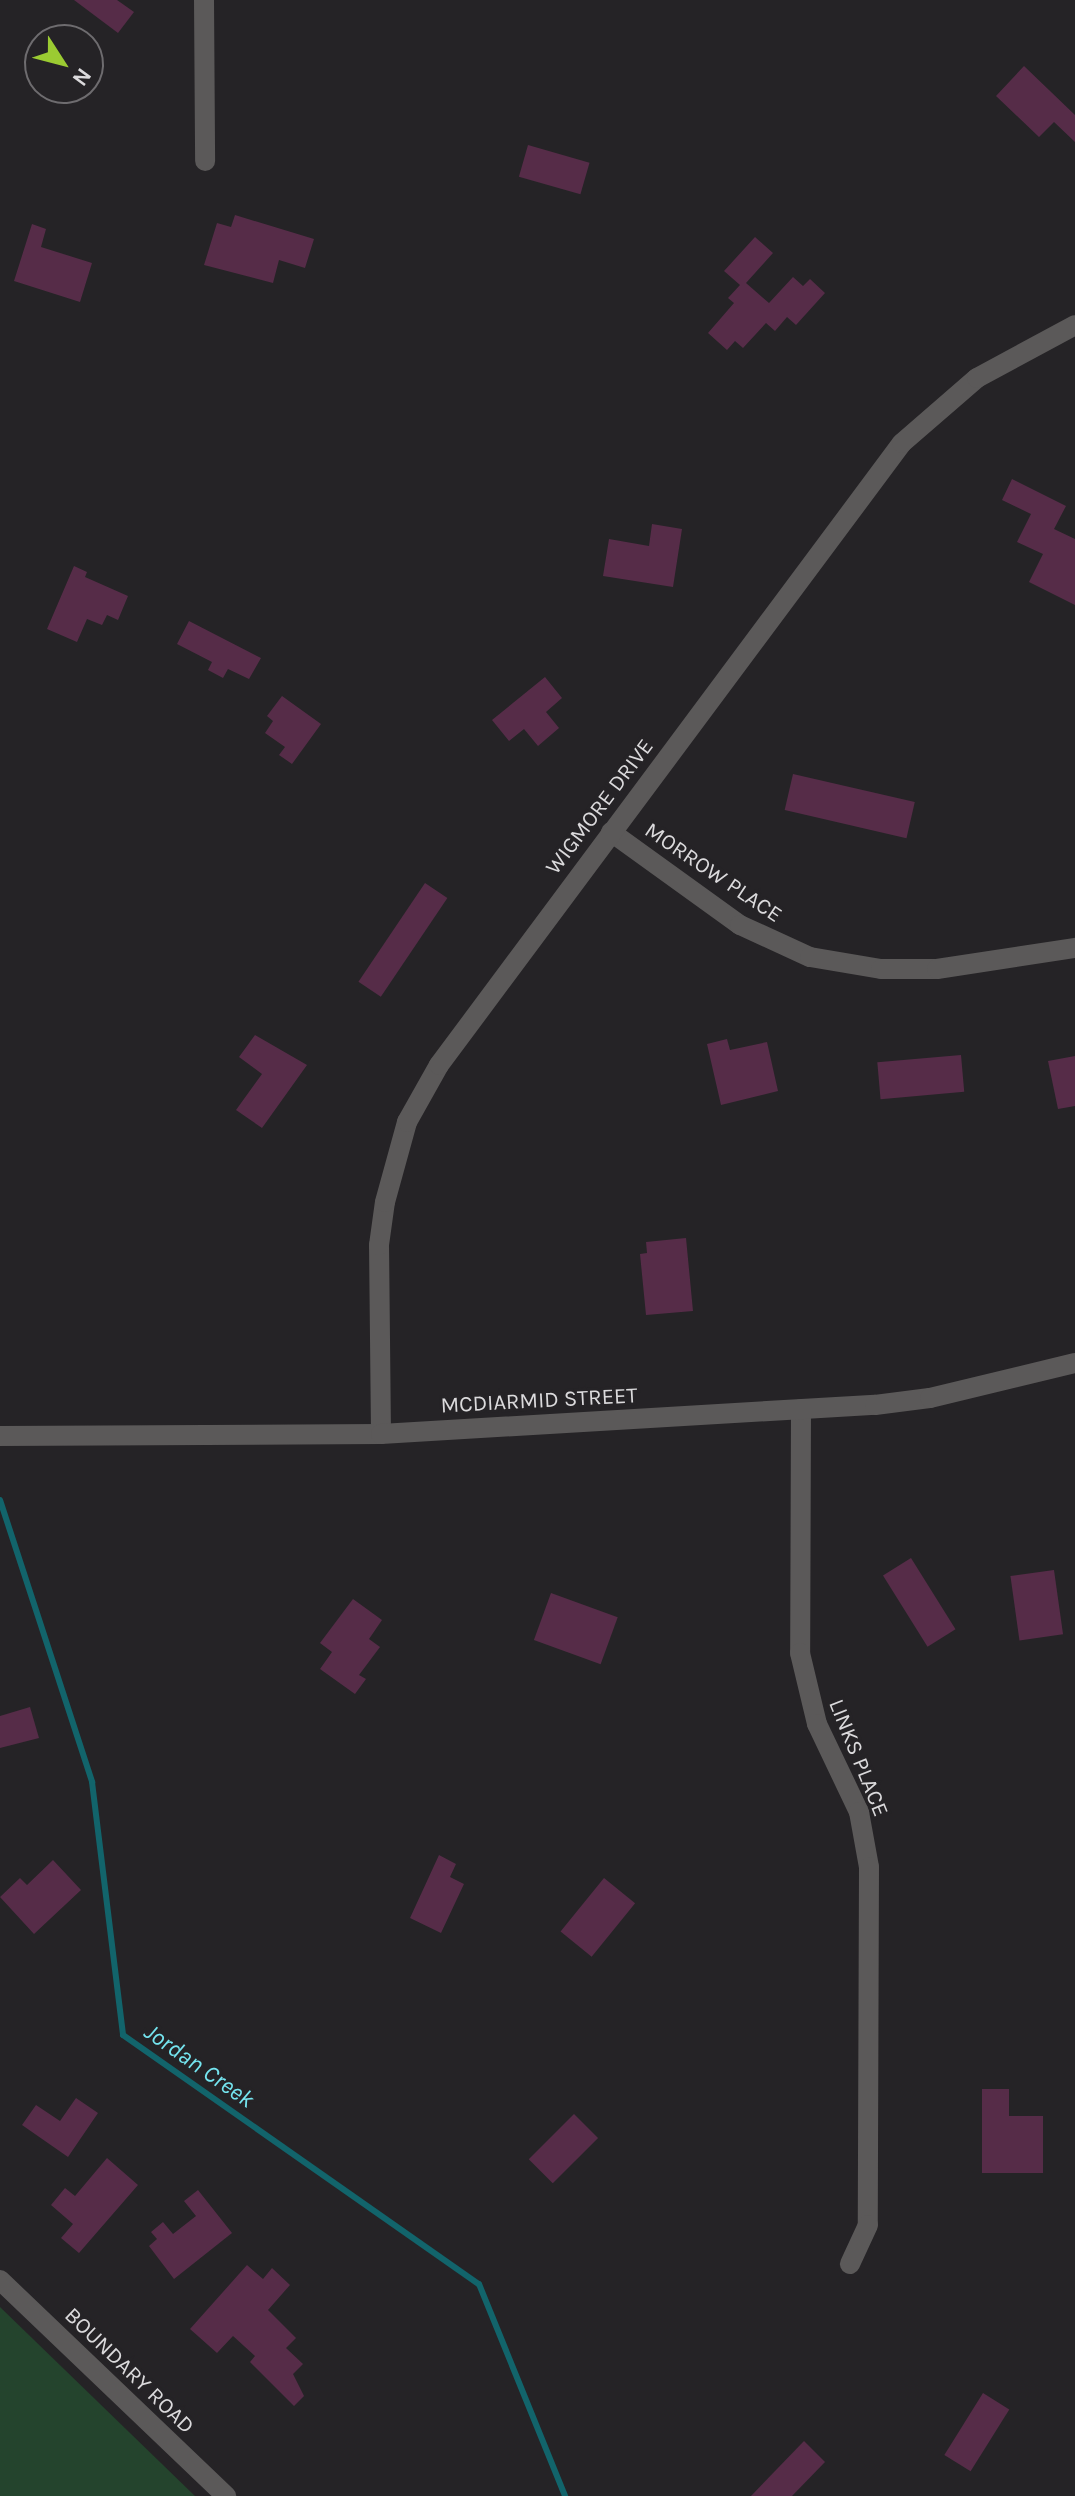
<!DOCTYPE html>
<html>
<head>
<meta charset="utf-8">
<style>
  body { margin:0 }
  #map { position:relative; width:1075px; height:2496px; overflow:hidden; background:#252326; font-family:Karla,sans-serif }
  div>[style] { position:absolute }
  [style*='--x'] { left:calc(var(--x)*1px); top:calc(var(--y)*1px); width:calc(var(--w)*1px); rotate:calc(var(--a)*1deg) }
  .green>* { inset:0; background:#24442d }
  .stream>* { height:6px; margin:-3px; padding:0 3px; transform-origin:3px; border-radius:3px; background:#12646b }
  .building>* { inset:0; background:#562c48; transform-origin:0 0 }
  .minor>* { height:20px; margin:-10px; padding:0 10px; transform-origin:10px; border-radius:10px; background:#5b5959 }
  span { translate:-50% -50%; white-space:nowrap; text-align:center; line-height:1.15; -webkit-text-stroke:6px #252326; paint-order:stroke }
  .street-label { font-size:22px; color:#dbdadc }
  .water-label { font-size:24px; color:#75e5f0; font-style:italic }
  .north { position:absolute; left:24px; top:24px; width:80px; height:80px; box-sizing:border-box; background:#252326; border:2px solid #6e6c6f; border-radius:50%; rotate:126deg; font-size:22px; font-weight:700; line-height:32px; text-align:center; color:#dbdadc }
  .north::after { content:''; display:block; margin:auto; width:28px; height:36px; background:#9bcb32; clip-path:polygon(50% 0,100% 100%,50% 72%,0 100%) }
</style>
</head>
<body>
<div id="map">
  <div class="green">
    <i style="clip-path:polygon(0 2307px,195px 2496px,0 2496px)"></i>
  </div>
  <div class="stream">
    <i style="--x:0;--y:1500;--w:297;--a:71.9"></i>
    <i style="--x:92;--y:1782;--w:255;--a:83"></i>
    <i style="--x:123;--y:2035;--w:434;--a:35"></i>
    <i style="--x:479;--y:2284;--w:229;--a:67.9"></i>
  </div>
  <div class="building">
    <i style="clip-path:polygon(74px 0,117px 0,134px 12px,118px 33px)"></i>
    <i style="clip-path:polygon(1024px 66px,1075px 115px,1075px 142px,1054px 122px,1039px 137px,996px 96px)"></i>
    <i style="left:528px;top:145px;width:64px;height:33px;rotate:16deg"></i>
    <i style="clip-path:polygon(235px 215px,314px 239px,305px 268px,279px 260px,273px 283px,204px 265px,217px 223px,231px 227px)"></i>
    <i style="clip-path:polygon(32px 224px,46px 229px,41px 247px,92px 263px,80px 302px,14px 281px)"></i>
    <i style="clip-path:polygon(755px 237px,773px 253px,746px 283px,769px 303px,793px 277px,803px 286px,810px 279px,825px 293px,796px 325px,787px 317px,775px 331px,766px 323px,743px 348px,735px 341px,727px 350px,708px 333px,734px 303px,728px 298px,740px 285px,724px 271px)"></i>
    <i style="clip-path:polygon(1012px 479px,1066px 506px,1054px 529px,1075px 539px,1075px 605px,1029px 582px,1043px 554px,1017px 542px,1031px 514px,1002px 500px)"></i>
    <i style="clip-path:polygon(652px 524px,682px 529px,673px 587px,603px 576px,609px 539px,649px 546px)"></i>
    <i style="clip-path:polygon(74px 566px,87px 572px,85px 577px,128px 596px,118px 620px,107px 615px,102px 625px,87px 619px,77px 642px,47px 629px)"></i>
    <i style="clip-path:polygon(189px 621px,261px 658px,249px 679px,228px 669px,223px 678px,208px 670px,212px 662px,177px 644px)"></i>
    <i style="clip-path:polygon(545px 677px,562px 698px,546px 712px,559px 728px,538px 746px,524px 729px,509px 741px,492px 720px)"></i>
    <i style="clip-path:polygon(282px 696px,321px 724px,292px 764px,279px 755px,285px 747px,265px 733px,273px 721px,267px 716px)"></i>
    <i style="left:793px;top:774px;width:125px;height:37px;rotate:13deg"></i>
    <i style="left:425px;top:883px;width:27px;height:119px;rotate:34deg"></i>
    <i style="clip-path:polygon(255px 1035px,307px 1065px,262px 1128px,236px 1110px,262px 1074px,239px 1057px)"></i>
    <i style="clip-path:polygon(727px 1039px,730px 1050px,767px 1042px,778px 1091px,721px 1105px,707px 1044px)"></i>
    <i style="left:961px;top:1055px;width:37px;height:84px;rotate:85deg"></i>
    <i style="clip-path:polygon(1075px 1056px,1075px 1106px,1058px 1109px,1048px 1061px)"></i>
    <i style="clip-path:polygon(686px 1238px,693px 1311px,646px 1315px,640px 1254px,647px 1253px,646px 1242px)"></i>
    <i style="left:911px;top:1558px;width:84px;height:33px;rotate:58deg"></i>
    <i style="left:1054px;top:1570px;width:65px;height:44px;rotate:82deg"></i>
    <i style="left:551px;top:1593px;width:71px;height:50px;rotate:20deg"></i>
    <i style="clip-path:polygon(353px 1599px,382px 1620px,369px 1639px,380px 1647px,359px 1675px,366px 1679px,355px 1694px,320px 1669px,332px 1652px,320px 1643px)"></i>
    <i style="clip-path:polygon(30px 1707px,39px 1738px,0 1748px,0 1716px)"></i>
    <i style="clip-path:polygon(439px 1855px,456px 1864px,450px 1877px,464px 1884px,441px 1933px,410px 1918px)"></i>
    <i style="clip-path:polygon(53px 1860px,81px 1890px,34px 1934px,0 1897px,20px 1878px,27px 1885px)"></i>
    <i style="left:604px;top:1878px;width:40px;height:69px;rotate:39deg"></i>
    <i style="clip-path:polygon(982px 2089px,1009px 2089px,1009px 2116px,1043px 2116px,1043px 2173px,982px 2173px)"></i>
    <i style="clip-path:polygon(76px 2098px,98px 2113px,68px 2157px,22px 2125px,36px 2105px,60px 2121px)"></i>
    <i style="left:574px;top:2114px;width:34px;height:64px;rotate:45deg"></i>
    <i style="clip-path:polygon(107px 2158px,138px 2185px,79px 2253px,61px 2238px,73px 2224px,51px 2205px,65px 2188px,75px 2196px)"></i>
    <i style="clip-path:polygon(198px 2190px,232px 2233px,174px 2279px,149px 2246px,157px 2239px,151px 2232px,163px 2222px,173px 2234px,196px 2216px,184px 2201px)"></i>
    <i style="clip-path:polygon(247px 2265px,263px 2279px,272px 2268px,290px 2285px,268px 2310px,296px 2338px,286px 2348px,303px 2364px,293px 2374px,304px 2396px,294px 2406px,250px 2362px,255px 2356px,233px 2336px,217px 2353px,190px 2329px)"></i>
    <i style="left:983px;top:2393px;width:31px;height:73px;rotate:32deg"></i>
    <i style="clip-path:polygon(804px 2441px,825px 2462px,792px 2496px,751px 2496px)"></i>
  </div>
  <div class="minor">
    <i style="--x:204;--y:0;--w:161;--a:89.6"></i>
    <i style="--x:611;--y:832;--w:159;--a:35.8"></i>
    <i style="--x:740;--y:925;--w:77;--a:24.6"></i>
    <i style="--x:810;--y:957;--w:72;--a:9.6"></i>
    <i style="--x:881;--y:969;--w:56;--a:0"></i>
    <i style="--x:937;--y:969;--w:140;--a:-8.7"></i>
    <i style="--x:801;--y:1409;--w:244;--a:90.2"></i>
    <i style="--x:800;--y:1653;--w:73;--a:76.5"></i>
    <i style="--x:817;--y:1724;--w:98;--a:64.5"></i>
    <i style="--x:859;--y:1812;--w:56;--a:79.7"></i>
    <i style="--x:869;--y:1867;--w:358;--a:90.2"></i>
    <i style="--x:868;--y:2225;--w:43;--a:114.8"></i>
    <i style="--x:381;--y:1434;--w:189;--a:-90.6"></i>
    <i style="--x:379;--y:1245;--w:43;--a:-82.1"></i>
    <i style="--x:385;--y:1202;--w:83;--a:-74.6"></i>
    <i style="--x:407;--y:1122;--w:65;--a:-60.7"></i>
    <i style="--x:439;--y:1065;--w:775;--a:-53.34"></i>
    <i style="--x:902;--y:443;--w:99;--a:-40.9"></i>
    <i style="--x:977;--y:378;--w:111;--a:-28.4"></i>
    <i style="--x:0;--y:1436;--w:381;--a:-0.3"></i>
    <i style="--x:381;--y:1434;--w:495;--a:-3.4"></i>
    <i style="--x:875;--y:1405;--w:55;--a:-7.3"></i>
    <i style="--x:930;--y:1398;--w:149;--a:-13.6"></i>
    <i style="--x:0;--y:2280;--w:313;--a:43.7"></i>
  </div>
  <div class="street-label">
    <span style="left:600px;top:807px;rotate:-53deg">WIGMORE DRIVE</span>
    <span style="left:713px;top:873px;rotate:34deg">MORROW PLACE</span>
    <span style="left:539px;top:1401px;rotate:-3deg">MCDIARMID STREET</span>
    <span style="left:858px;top:1758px;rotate:68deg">LINKS PLACE</span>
    <span style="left:129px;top:2371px;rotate:44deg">BOUNDARY ROAD</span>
  </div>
  <div class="water-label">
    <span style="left:199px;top:2066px;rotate:35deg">Jordan Creek</span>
  </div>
  <div class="north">N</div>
</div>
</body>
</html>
